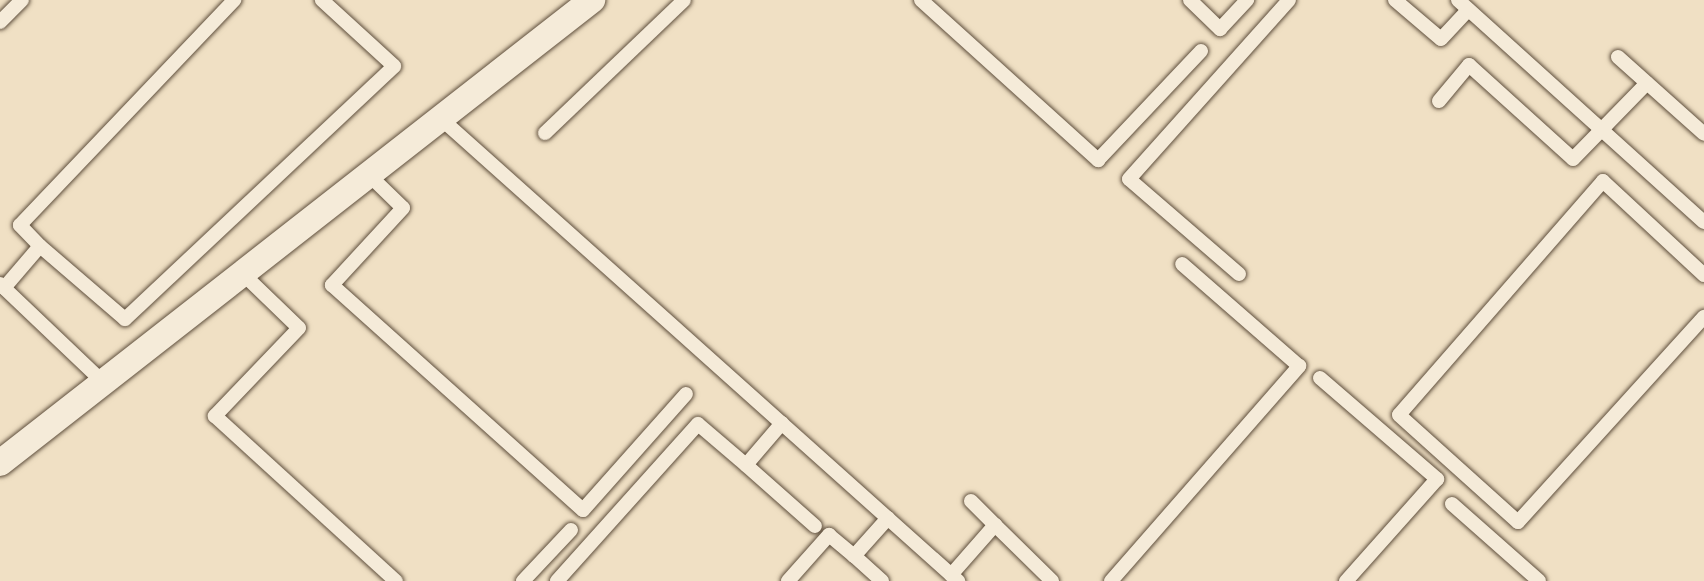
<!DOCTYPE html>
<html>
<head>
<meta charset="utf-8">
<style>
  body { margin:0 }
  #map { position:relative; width:1704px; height:581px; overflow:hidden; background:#f0e0c4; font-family:"IM FELL Double Pica",serif }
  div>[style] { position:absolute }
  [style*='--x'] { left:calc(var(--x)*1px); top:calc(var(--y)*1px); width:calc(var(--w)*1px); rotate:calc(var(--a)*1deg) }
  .roads { filter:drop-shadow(0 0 2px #5e4e3c) drop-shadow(0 0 2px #5e4e3c) }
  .service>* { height:14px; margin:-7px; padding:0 7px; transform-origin:7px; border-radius:7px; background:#f5ebd9 }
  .minor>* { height:26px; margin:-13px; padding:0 13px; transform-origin:13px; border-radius:13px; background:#f5ebd9 }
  span { translate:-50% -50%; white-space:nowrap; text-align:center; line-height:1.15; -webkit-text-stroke:6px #f5ebd9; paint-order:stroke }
</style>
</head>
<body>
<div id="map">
  <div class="roads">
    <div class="service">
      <i style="--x:921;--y:0;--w:239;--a:42.1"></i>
      <i style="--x:1098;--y:160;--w:150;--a:-46.6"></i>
      <i style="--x:1190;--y:0;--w:42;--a:44"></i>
      <i style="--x:1220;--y:29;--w:40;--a:-47"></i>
      <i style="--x:1395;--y:0;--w:60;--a:40.3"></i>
      <i style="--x:1441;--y:39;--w:40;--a:-47"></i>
      <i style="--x:1458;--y:0;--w:331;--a:42.1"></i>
      <i style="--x:0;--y:22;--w:31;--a:-45"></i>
      <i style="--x:1618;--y:57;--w:115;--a:41.8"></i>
      <i style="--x:1439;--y:101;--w:47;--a:-50.2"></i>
      <i style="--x:1469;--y:65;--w:140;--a:42.1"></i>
      <i style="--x:1573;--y:159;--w:106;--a:-45.8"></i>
      <i style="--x:438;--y:116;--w:698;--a:41.8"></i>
      <i style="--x:545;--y:133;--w:192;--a:-43.7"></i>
      <i style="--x:367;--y:173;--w:50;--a:44.2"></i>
      <i style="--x:403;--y:208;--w:105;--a:132.7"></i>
      <i style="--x:332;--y:285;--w:337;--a:41.9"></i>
      <i style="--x:583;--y:510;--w:155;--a:-48.4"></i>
      <i style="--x:40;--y:246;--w:29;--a:-134"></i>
      <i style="--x:20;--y:225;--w:311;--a:-46.4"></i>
      <i style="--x:242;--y:273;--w:79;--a:44"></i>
      <i style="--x:299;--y:328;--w:122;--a:133.7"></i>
      <i style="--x:215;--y:416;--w:245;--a:42.4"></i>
      <i style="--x:1239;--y:274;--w:145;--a:-139.2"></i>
      <i style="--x:1129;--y:179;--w:240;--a:-48.2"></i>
      <i style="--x:1704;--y:275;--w:138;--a:-137.1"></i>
      <i style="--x:1603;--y:181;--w:310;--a:131.1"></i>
      <i style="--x:1399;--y:415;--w:160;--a:42"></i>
      <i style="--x:1518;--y:522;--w:277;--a:-47.8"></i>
      <i style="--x:0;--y:284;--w:144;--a:43.6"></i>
      <i style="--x:4;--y:288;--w:55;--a:-49.4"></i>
      <i style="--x:40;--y:246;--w:112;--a:40.7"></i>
      <i style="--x:125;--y:319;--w:369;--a:-43.2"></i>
      <i style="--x:394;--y:66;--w:98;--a:-137.5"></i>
      <i style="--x:1320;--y:378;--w:155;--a:40.8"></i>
      <i style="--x:1437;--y:479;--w:137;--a:131.7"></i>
      <i style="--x:782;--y:423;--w:55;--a:130.6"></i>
      <i style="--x:746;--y:465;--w:92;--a:41.5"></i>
      <i style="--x:1452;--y:504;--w:116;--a:41.5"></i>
      <i style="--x:995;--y:525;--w:80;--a:44.5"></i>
      <i style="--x:951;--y:575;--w:67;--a:-48.7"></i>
      <i style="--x:995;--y:525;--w:34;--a:-135"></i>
      <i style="--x:523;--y:581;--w:70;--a:-46.7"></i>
      <i style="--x:557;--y:581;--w:211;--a:-48.1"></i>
      <i style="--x:698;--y:424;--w:63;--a:40.5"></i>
      <i style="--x:788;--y:581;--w:62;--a:-48.3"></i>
      <i style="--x:829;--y:535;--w:33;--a:40"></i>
      <i style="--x:882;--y:581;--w:38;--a:-138"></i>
      <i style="--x:854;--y:556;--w:51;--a:-48.2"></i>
      <i style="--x:1111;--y:581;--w:286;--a:-48.8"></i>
      <i style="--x:1299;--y:366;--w:155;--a:-138.9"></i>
    </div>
    <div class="minor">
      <i style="--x:0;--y:463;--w:752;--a:-38.03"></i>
    </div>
  </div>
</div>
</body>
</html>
